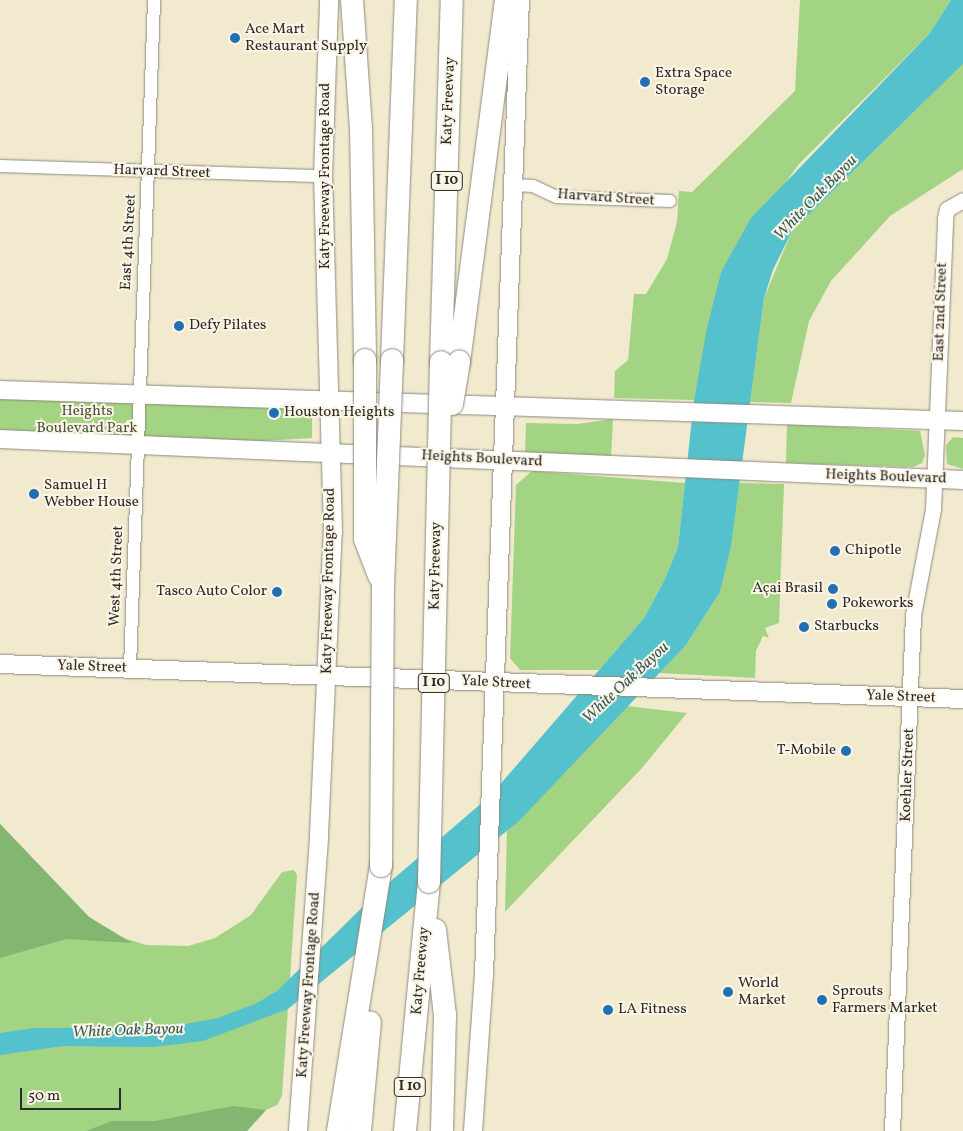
<!DOCTYPE html>
<html>
<head>
<meta charset="utf-8">
<style>
  body { margin:0 }
  #map { position:relative; width:963px; height:1131px; overflow:hidden; background:#f2eacf; font-family:Vollkorn,serif }
  div>[style] { position:absolute }
  [style*='--x'] { left:calc(var(--x)*1px); top:calc(var(--y)*1px); width:calc(var(--w)*1px); rotate:calc(var(--a)*1deg) }
  .green>* { inset:0; background:#a3d483 }
  .forest>* { inset:0; background:#82b671 }
  .water>* { inset:0; background:#54c1cc }
  .roads { filter:drop-shadow(0 0 1px #8e8a7d) drop-shadow(0 0 1px #8e8a7d) }
  .minor>* { height:12px; margin:-6px; padding:0 6px; transform-origin:6px; border-radius:6px; background:#fff }
  .tertiary>* { height:15px; margin:-7.5px; padding:0 7.5px; transform-origin:7.5px; border-radius:7.5px; background:#fff }
  .secondary>* { height:18px; margin:-9px; padding:0 9px; transform-origin:9px; border-radius:9px; background:#fff }
  .motorway>* { height:22px; margin:-11px; padding:0 11px; transform-origin:11px; border-radius:11px; background:#fff }
  .bridges { filter:drop-shadow(0 0 1px #8e8a7d) drop-shadow(0 0 1px #8e8a7d) }
  .motorway-bridge>* { height:22px; margin:-11px; padding:0 11px; transform-origin:11px; border-radius:11px; background:#fff }
  .dots>* { width:14px; height:14px; translate:-50% -50%; box-sizing:border-box; border:2px solid #fcf5e5; border-radius:50% }
  span { translate:-50% -50%; white-space:nowrap; text-align:center; line-height:1.15; -webkit-text-stroke:4px #fcf5e5; paint-order:stroke }
  .shield-label span { padding:1px 4px; background:#fcf5e5; border:1px solid; border-radius:4px; -webkit-text-stroke-width:0 }
  .shield-label { font-size:14px; color:#2b2b2b; font-weight:700 }
  .poi-label { font-size:15px; color:#2b2b2b }
  .left { translate:0 -50%; text-align:left }
  .right { translate:-100% -50%; text-align:right }
  .street-label { font-size:15px; color:#2b2b2b }
  .park-label { font-size:15px; color:#495541 }
  .water-label { font-size:16px; color:#37585b; font-style:italic }
  .scale { position:absolute; left:20px; top:1088px; width:101px; height:22px; box-sizing:border-box; border:2px solid #2b2b2b; border-top:0; padding-left:6px; font-size:15px; line-height:18px; white-space:nowrap; color:#2b2b2b; -webkit-text-stroke:4px #fcf5e5; paint-order:stroke }
</style>
</head>
<body>
<div id="map">
  <div class="green">
    <i style="clip-path:polygon(800px 0,951px 0,929px 34px,799px 164px,721px 272px,694px 400px,614px 398px,615px 371px,628px 360px,634px 294px,646px 294px,667px 259px,677px 222px,679px 191px,692px 192px,795px 91px)"></i>
    <i style="clip-path:polygon(963px 64px,963px 169px,890px 216px,831px 281px,809px 321px,791px 403px,750px 402px,764px 298px,792px 231px)"></i>
    <i style="clip-path:polygon(0 398px,312px 409px,312px 438px,231px 443px,0 435px)"></i>
    <i style="clip-path:polygon(613px 419px,611px 457px,525px 452px,526px 423px,577px 424px)"></i>
    <i style="clip-path:polygon(787px 424px,920px 431px,925px 455px,922px 463px,913px 467px,786px 463px)"></i>
    <i style="clip-path:polygon(953px 437px,963px 438px,963px 469px,947px 464px,946px 445px)"></i>
    <i style="clip-path:polygon(532px 471px,685px 483px,678px 547px,665px 579px,644px 618px,599px 670px,520px 670px,510px 658px,516px 485px)"></i>
    <i style="clip-path:polygon(739px 483px,784px 484px,779px 623px,765px 628px,769px 638px,763px 636px,756px 651px,755px 678px,659px 673px,686px 645px,720px 592px)"></i>
    <i style="clip-path:polygon(627px 706px,687px 713px,642px 768px,505px 912px,507px 829px)"></i>
    <i style="clip-path:polygon(0 824px,89px 917px,121px 937px,146px 945px,188px 946px,215px 938px,251px 915px,282px 872px,294px 870px,297px 875px,282px 1096px,277px 1105px,266px 1110px,247px 1131px,0 1131px)"></i>
  </div>
  <div class="forest">
    <i style="clip-path:polygon(0 824px,89px 917px,132px 943px,66px 939px,0 958px)"></i>
    <i style="clip-path:polygon(233px 1106px,266px 1110px,247px 1131px,86px 1131px,112px 1121px,155px 1121px)"></i>
  </div>
  <div class="water">
    <i style="clip-path:polygon(951px 0,963px 0,963px 64px,792px 231px,773px 270px,764px 298px,731px 546px,720px 592px,686px 645px,519px 821px,288px 1009px,203px 1041px,153px 1047px,63px 1046px,0 1055px,0 1033px,35px 1028px,169px 1027px,218px 1018px,257px 1003px,277px 991px,377px 893px,491px 795px,644px 618px,665px 579px,678px 547px,694px 400px,707px 328px,721px 272px,751px 218px,929px 34px)"></i>
  </div>
  <div class="roads">
    <div class="minor">
      <i style="--x:0;--y:166;--w:323;--a:1.8"></i>
      <i style="--x:514;--y:185;--w:19;--a:3"></i>
      <i style="--x:533;--y:186;--w:26;--a:25"></i>
      <i style="--x:557;--y:197;--w:113;--a:2"></i>
      <i style="--x:130;--y:668;--w:668;--a:-87.94"></i>
    </div>
    <div class="tertiary">
      <i style="--x:892;--y:1131;--w:516;--a:-87.67"></i>
      <i style="--x:913;--y:615;--w:108;--a:-79.3"></i>
      <i style="--x:933;--y:509;--w:291;--a:-87.6"></i>
      <i style="--x:945;--y:218;--w:9;--a:-77"></i>
      <i style="--x:947;--y:209;--w:18;--a:-29"></i>
    </div>
    <div class="secondary">
      <i style="--x:0;--y:390;--w:963;--a:1.84"></i>
      <i style="--x:0;--y:439;--w:964;--a:2.44"></i>
      <i style="--x:0;--y:664;--w:964;--a:2.08"></i>
      <i style="--x:298;--y:1131;--w:297;--a:-85.9"></i>
      <i style="--x:319;--y:835;--w:303;--a:-87.4"></i>
      <i style="--x:333;--y:532;--w:356;--a:-91.6"></i>
      <i style="--x:323;--y:176;--w:176;--a:-88"></i>
      <i style="--x:473;--y:1131;--w:156;--a:-86"></i>
      <i style="--x:484;--y:975;--w:976;--a:-87.89"></i>
    </div>
    <div class="motorway">
      <i style="--x:352;--y:0;--w:128;--a:86"></i>
      <i style="--x:361;--y:128;--w:232;--a:89"></i>
      <i style="--x:392;--y:360;--w:360;--a:-87.8"></i>
      <i style="--x:441;--y:362;--w:362;--a:-88.3"></i>
      <i style="--x:459;--y:362;--w:365;--a:-82.6"></i>
      <i style="--x:435;--y:930;--w:86;--a:83.3"></i>
      <i style="--x:445;--y:1015;--w:116;--a:91.5"></i>
      <i style="--x:338;--y:1131;--w:268;--a:-80.8"></i>
      <i style="--x:360;--y:1131;--w:109;--a:-84.8"></i>
      <i style="--x:405;--y:1131;--w:250;--a:-84.5"></i>
    </div>
  </div>
  <div class="bridges">
    <div class="motorway-bridge">
      <i style="--x:365;--y:360;--w:179;--a:90"></i>
      <i style="--x:365;--y:539;--w:40;--a:69"></i>
      <i style="--x:452;--y:404;--w:43;--a:-80.5"></i>
      <i style="--x:381;--y:866;--w:280;--a:-89.6"></i>
      <i style="--x:383;--y:586;--w:226;--a:-87.7"></i>
      <i style="--x:429;--y:882;--w:520;--a:-88.68"></i>
    </div>
  </div>
  <div class="dots">
    <i style="left:235px;top:38px;background:#1f6fb2"></i>
    <i style="left:645px;top:82px;background:#1f6fb2"></i>
    <i style="left:179px;top:326px;background:#1f6fb2"></i>
    <i style="left:274px;top:413px;background:#1f6fb2"></i>
    <i style="left:34px;top:494px;background:#1f6fb2"></i>
    <i style="left:835px;top:551px;background:#1f6fb2"></i>
    <i style="left:833px;top:589px;background:#1f6fb2"></i>
    <i style="left:277px;top:592px;background:#1f6fb2"></i>
    <i style="left:832px;top:604px;background:#1f6fb2"></i>
    <i style="left:804px;top:627px;background:#1f6fb2"></i>
    <i style="left:846px;top:751px;background:#1f6fb2"></i>
    <i style="left:728px;top:992px;background:#1f6fb2"></i>
    <i style="left:822px;top:1000px;background:#1f6fb2"></i>
    <i style="left:608px;top:1010px;background:#1f6fb2"></i>
  </div>
  <div class="shield-label">
    <span style="left:447px;top:181px">I 10</span>
    <span style="left:434px;top:683px">I 10</span>
    <span style="left:410px;top:1087px">I 10</span>
  </div>
  <div class="poi-label">
    <span class="left" style="left:245px;top:38px">Ace Mart<br>Restaurant Supply</span>
    <span class="left" style="left:655px;top:82px">Extra Space<br>Storage</span>
    <span class="left" style="left:189px;top:326px">Defy Pilates</span>
    <span class="left" style="left:284px;top:413px">Houston Heights</span>
    <span class="left" style="left:44px;top:494px">Samuel H<br>Webber House</span>
    <span class="left" style="left:845px;top:551px">Chipotle</span>
    <span class="right" style="left:823px;top:589px">Açai Brasil</span>
    <span class="right" style="left:267px;top:592px">Tasco Auto Color</span>
    <span class="left" style="left:842px;top:604px">Pokeworks</span>
    <span class="left" style="left:814px;top:627px">Starbucks</span>
    <span class="right" style="left:836px;top:751px">T-Mobile</span>
    <span class="left" style="left:738px;top:992px">World<br>Market</span>
    <span class="left" style="left:832px;top:1000px">Sprouts<br>Farmers Market</span>
    <span class="left" style="left:618px;top:1010px">LA Fitness</span>
  </div>
  <div class="street-label">
    <span style="left:449px;top:101px;rotate:-88deg">Katy Freeway</span>
    <span style="left:162px;top:172px;rotate:2deg">Harvard Street</span>
    <span style="left:326px;top:176px;rotate:-90deg">Katy Freeway Frontage Road</span>
    <span style="left:606px;top:198px;rotate:4deg">Harvard Street</span>
    <span style="left:129px;top:242px;rotate:-87deg">East 4th Street</span>
    <span style="left:941px;top:312px;rotate:-88deg">East 2nd Street</span>
    <span style="left:482px;top:459px;rotate:3deg">Heights Boulevard</span>
    <span style="left:886px;top:477px;rotate:2deg">Heights Boulevard</span>
    <span style="left:436px;top:566px;rotate:-89deg">Katy Freeway</span>
    <span style="left:117px;top:576px;rotate:-88deg">West 4th Street</span>
    <span style="left:329px;top:581px;rotate:-89deg">Katy Freeway Frontage Road</span>
    <span style="left:92px;top:667px;rotate:2deg">Yale Street</span>
    <span style="left:496px;top:683px;rotate:3deg">Yale Street</span>
    <span style="left:901px;top:697px;rotate:2deg">Yale Street</span>
    <span style="left:908px;top:775px;rotate:-88deg">Koehler Street</span>
    <span style="left:421px;top:971px;rotate:-85deg">Katy Freeway</span>
    <span style="left:309px;top:985px;rotate:-86deg">Katy Freeway Frontage Road</span>
  </div>
  <div class="park-label">
    <span style="left:87px;top:420px">Heights<br>Boulevard Park</span>
  </div>
  <div class="water-label">
    <span style="left:816px;top:198px;rotate:-46deg">White Oak Bayou</span>
    <span style="left:626px;top:683px;rotate:-43deg">White Oak Bayou</span>
    <span style="left:128px;top:1031px;rotate:-2deg">White Oak Bayou</span>
  </div>
  <div class="scale">50 m</div>
</div>
</body>
</html>
